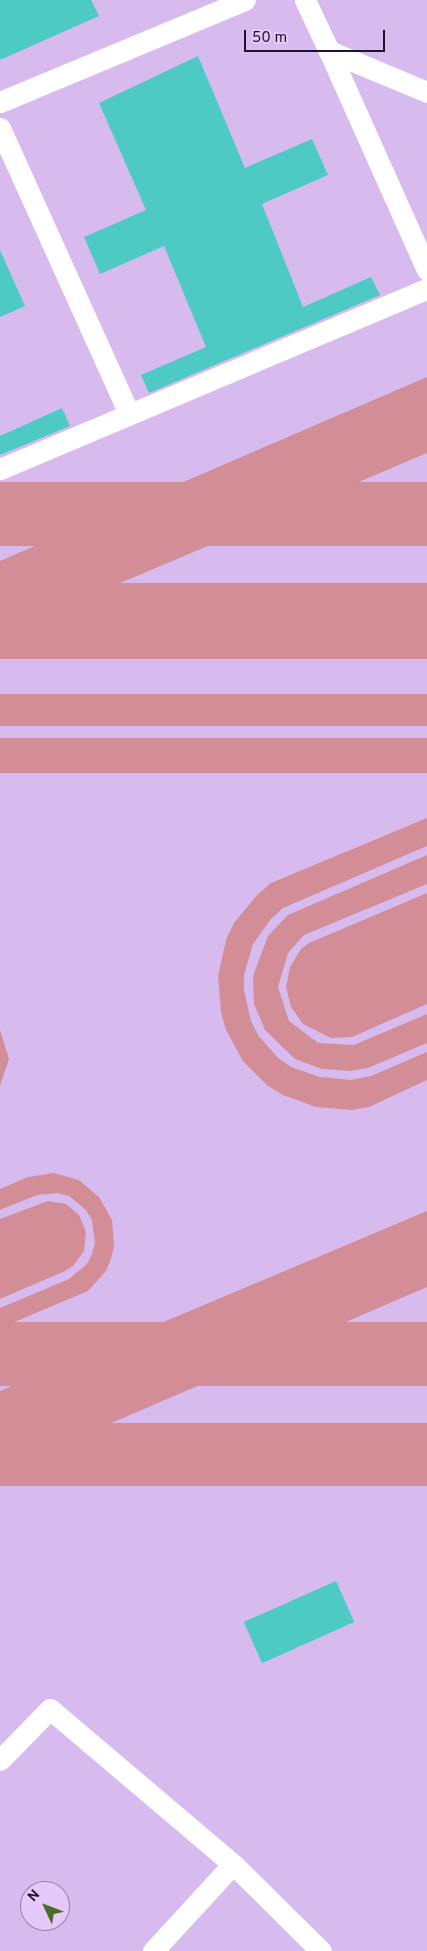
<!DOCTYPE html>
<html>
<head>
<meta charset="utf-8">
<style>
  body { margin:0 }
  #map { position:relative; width:427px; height:1951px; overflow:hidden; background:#d8bbee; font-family:Overpass,sans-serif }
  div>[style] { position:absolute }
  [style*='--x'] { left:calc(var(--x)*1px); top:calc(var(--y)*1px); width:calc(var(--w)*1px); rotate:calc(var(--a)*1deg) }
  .green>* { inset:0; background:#d28d97; transform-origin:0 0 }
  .building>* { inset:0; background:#4ecac4; transform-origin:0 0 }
  .minor>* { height:21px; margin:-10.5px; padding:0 10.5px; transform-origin:10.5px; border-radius:10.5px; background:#fff }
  span { translate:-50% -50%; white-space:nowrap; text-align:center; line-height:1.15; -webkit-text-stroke:4.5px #e5c8fc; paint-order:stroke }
  .north { position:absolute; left:20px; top:1881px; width:50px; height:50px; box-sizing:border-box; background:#e5c8fc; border:1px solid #9680a7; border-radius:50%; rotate:313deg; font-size:14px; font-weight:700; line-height:20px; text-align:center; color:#1f1427 }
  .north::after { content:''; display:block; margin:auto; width:18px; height:22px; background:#4b6c23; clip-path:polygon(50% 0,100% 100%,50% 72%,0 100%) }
  .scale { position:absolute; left:244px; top:30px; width:141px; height:22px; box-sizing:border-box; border:2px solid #1f1427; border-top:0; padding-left:6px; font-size:15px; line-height:18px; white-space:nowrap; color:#1f1427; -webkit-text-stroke:4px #e5c8fc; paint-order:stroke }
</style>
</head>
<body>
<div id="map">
  <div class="green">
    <i style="clip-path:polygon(427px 377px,427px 453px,0 634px,0 561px)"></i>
    <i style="left:427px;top:482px;width:64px;height:465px;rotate:90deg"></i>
    <i style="left:427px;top:583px;width:76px;height:464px;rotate:90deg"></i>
    <i style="left:427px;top:694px;width:32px;height:465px;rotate:90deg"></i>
    <i style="left:427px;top:738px;width:35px;height:464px;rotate:90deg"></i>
    <i style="clip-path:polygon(427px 818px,427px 846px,283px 908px,271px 919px,253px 944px,244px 975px,244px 990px,251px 1021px,258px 1035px,278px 1058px,291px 1067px,320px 1077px,351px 1080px,371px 1076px,427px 1052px,427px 1080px,369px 1107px,352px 1110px,316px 1107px,283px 1095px,268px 1086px,243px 1061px,226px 1030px,221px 1012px,218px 976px,226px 940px,234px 923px,257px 895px,271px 883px)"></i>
    <i style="clip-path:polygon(427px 855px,427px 884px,304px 935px,288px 953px,278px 987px,289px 1021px,318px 1043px,354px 1045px,427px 1014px,427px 1043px,368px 1068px,350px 1071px,322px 1069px,295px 1059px,265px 1030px,254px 1004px,253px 976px,268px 936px,288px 915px)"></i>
    <i style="clip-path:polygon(427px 893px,427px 1004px,352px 1037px,331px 1038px,303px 1024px,291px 1007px,286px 987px,290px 967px,301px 949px,309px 943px)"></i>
    <i style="clip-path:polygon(0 1030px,9px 1059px,0 1086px)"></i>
    <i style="clip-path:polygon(54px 1173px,79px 1180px,99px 1197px,112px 1220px,114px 1246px,111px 1259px,106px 1271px,88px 1291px,0 1328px,0 1308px,69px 1279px,87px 1264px,92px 1254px,95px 1243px,92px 1220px,86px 1210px,69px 1196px,58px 1193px,37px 1195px,0 1210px,0 1189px,28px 1177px)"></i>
    <i style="clip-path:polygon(48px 1201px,66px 1204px,79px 1215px,86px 1232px,84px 1251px,73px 1266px,65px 1271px,0 1299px,0 1219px)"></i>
    <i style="clip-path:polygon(427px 1211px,427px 1287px,0 1471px,0 1391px)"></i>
    <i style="left:427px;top:1322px;width:64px;height:465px;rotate:90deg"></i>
    <i style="left:427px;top:1423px;width:63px;height:464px;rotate:90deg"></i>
  </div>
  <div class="building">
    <i style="clip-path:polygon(0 0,91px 0,99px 16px,0 60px)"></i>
    <i style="clip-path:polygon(198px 56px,245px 168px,312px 139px,328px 175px,262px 204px,303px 307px,371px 277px,380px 295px,149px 393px,141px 375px,206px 347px,164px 246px,100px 274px,84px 237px,146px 210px,99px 103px)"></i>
    <i style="clip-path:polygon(0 250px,25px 306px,0 317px)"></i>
    <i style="clip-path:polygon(62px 408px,70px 426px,0 455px,0 436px)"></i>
    <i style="left:336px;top:1581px;width:45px;height:101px;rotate:66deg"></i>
  </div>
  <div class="minor">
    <i style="--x:305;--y:0;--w:56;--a:64.8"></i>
    <i style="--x:329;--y:51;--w:106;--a:22.7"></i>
    <i style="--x:329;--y:51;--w:240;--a:65.9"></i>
    <i style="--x:0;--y:102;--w:265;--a:-22.6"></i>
    <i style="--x:0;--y:128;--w:314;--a:65.7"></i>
    <i style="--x:0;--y:469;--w:463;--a:-22.9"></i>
    <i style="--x:0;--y:1760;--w:71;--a:-45.6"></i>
    <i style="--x:50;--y:1709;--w:240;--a:40.3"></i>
    <i style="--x:233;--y:1864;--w:124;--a:44.7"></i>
    <i style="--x:153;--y:1951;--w:118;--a:-47.4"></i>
  </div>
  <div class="north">N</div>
  <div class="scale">50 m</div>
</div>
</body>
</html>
